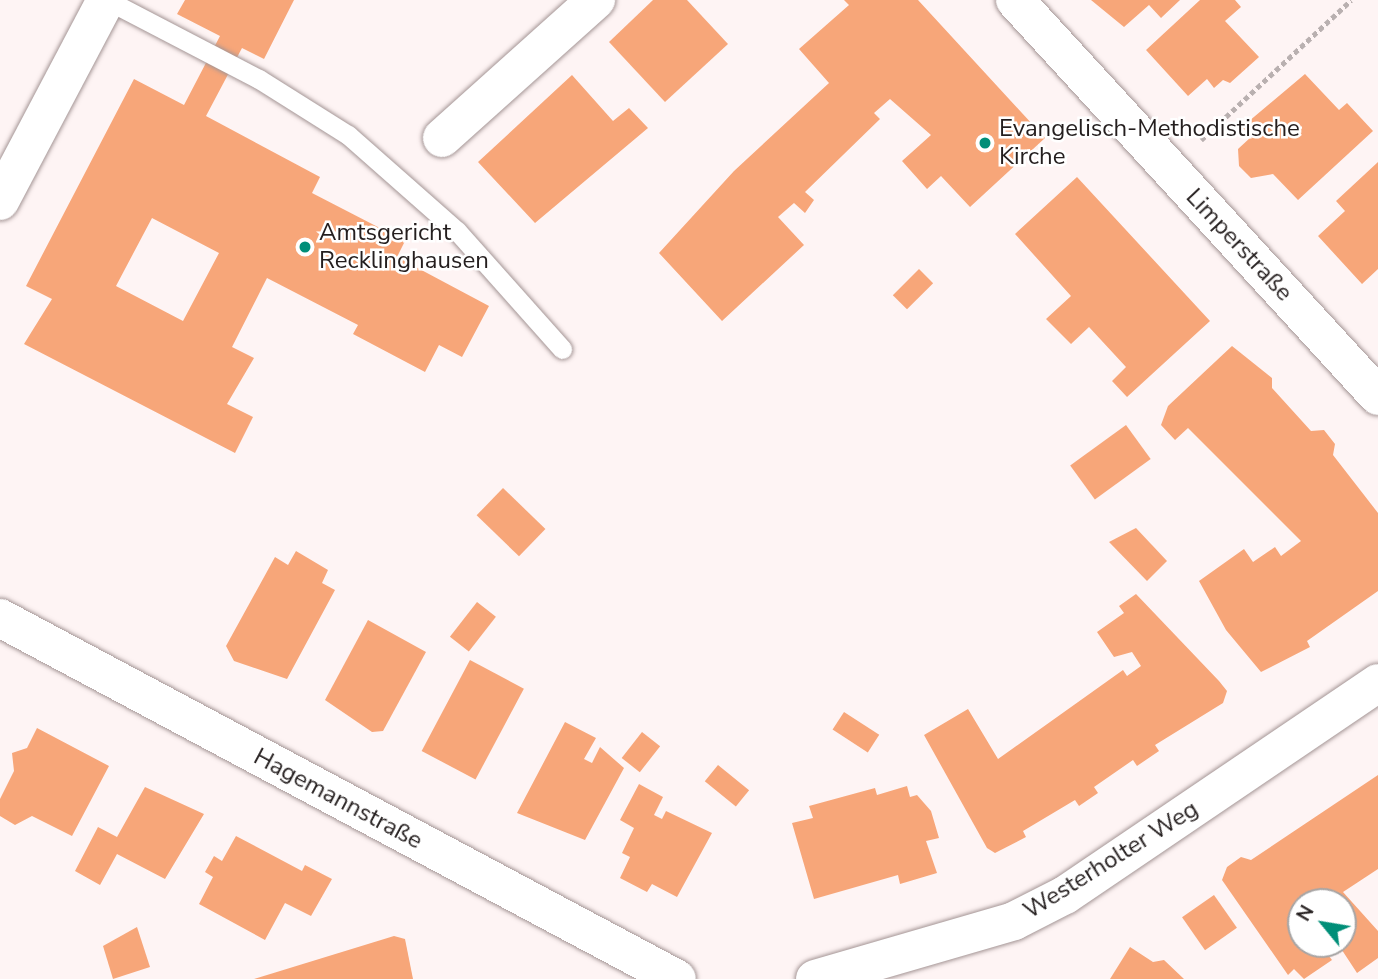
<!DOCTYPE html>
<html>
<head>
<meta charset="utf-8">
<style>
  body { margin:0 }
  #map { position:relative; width:1378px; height:979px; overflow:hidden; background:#fef4f4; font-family:"Nunito Sans",sans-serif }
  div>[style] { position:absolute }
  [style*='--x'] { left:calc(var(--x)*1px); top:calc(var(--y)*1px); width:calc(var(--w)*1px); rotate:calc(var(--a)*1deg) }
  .building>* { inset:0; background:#f7a679; transform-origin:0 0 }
  .path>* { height:4.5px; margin-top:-2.25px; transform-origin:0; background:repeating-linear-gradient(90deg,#b9b0b0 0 5px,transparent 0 8.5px) }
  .roads { filter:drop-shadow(0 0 2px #a49595) drop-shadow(0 0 2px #a49595) }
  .service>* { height:19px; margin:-9.5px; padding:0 9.5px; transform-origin:9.5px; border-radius:9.5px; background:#fff }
  .minor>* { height:38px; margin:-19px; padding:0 19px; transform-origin:19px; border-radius:19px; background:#fff }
  .tertiary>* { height:38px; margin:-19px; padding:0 19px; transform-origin:19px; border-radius:19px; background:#fff }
  .dots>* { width:19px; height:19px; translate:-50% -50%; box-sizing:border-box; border:4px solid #fff; border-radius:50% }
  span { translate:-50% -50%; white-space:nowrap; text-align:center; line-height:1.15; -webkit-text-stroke:5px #fff; paint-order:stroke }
  .poi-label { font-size:24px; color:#241e1e }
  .left { translate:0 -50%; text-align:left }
  .street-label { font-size:24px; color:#241e1e }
  .north { position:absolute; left:1287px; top:888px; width:70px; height:70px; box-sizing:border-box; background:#fff; border:2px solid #a7a5a5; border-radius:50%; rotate:300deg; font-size:19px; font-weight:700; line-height:28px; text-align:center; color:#241e1e }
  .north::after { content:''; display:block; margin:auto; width:24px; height:32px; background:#008e78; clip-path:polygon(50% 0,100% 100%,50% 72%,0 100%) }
</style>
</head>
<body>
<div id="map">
  <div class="building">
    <i style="clip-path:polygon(evenodd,185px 0,294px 0,264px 59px,242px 48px,206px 116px,320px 177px,312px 193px,405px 241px,397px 257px,489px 306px,462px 357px,439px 345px,425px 372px,353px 334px,358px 325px,267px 278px,232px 347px,254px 358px,227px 404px,253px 417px,235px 453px,24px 344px,52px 299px,26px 286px,134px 79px,184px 105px,220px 36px,177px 14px,185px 0,152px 218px,219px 253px,183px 321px,116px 286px,152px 218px)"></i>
    <i style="clip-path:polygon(653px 0,687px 0,728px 44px,665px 102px,609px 42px)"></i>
    <i style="clip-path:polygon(844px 0,918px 0,1045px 138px,970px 207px,941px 176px,927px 189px,902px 161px,931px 135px,890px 99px,874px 113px,880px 119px,805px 192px,814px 200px,805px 213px,794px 203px,778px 217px,804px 245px,722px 321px,659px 253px,734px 171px,829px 83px,799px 49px,849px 5px)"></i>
    <i style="clip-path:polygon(1091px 0,1180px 0,1161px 18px,1149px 5px,1124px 27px)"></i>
    <i style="clip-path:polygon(1200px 0,1235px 0,1241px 7px,1225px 21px,1259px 57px,1230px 83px,1223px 80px,1214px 88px,1207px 79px,1188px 96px,1146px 50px)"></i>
    <i style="clip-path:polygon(1305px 74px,1339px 110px,1347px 103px,1373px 131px,1298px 200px,1273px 174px,1251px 178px,1239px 166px,1238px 149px,1251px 137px,1242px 127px)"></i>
    <i style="clip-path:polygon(572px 75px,613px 121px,629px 108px,648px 128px,535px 223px,478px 162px)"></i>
    <i style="clip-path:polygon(1378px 162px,1378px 269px,1362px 284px,1318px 236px,1345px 211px,1336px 201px)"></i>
    <i style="clip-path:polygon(1077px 177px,1210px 321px,1127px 397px,1112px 381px,1126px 367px,1089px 327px,1071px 344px,1046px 319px,1071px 296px,1015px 234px)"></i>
    <i style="left:919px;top:269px;width:20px;height:37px;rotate:45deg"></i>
    <i style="clip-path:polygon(1232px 346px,1272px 378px,1272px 388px,1311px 431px,1324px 430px,1335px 444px,1333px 455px,1378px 513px,1378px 591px,1307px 641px,1310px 647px,1261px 672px,1226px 630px,1199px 581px,1244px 549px,1253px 562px,1275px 547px,1281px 556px,1301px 541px,1188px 428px,1175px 440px,1161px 425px,1168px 406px)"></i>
    <i style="left:1126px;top:425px;width:42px;height:69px;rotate:54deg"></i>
    <i style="left:503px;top:488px;width:59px;height:38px;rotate:44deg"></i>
    <i style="clip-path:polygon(1136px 528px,1167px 561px,1147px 581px,1109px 542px)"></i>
    <i style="clip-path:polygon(296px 551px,328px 570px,322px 583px,335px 590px,287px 679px,234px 661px,226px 646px,275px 557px,288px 565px)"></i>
    <i style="clip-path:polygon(1136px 594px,1219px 681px,1227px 691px,1223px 703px,1155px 745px,1159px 751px,1137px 766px,1133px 760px,1094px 787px,1098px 793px,1079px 806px,1075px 800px,1023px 831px,1026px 837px,995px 853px,987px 848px,924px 735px,968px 709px,998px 759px,1123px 670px,1127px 676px,1141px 666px,1132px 652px,1114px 657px,1097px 632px,1124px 613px,1119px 606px)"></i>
    <i style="left:477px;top:602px;width:24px;height:44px;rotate:38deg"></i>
    <i style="clip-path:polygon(368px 620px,426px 652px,383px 731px,372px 732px,325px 700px)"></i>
    <i style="left:470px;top:660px;width:61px;height:103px;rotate:28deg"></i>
    <i style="left:844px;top:712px;width:42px;height:21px;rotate:33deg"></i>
    <i style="clip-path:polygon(565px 722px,596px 738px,584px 759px,592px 763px,600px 747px,624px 768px,585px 840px,517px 813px)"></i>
    <i style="clip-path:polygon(37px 728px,109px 766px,72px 836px,32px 816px,15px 825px,0 816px,0 799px,14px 771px,12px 753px,27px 748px)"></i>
    <i style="left:642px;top:732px;width:23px;height:33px;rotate:38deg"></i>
    <i style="left:718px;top:765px;width:40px;height:21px;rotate:39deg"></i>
    <i style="clip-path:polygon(1378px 775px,1378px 869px,1343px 892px,1378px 931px,1378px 958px,1357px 973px,1338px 944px,1343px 902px,1301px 902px,1301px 944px,1320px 944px,1332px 960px,1304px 979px,1294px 969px,1288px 975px,1222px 880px,1227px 867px,1241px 857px,1251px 860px)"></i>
    <i style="clip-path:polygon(639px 784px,663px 797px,654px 815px,662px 819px,666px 811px,712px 833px,677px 897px,652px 884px,647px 892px,620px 878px,630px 857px,622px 853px,634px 828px,620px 820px)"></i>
    <i style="clip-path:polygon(907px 786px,910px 797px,917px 795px,931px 811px,939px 838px,926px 841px,937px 873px,900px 884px,898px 875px,814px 899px,792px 823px,813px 818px,809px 806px,875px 788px,877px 795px)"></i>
    <i style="clip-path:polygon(145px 787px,204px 814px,165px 879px,117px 854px,100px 885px,75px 871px,98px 827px,117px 837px)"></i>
    <i style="clip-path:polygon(236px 836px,302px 871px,305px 865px,332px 879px,311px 916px,285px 903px,265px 940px,199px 904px,213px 877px,205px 872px,214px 856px,222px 861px)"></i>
    <i style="left:1214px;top:895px;width:40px;height:39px;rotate:55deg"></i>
    <i style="clip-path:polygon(137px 927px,150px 967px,113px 979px,103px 946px)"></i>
    <i style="clip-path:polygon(394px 936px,405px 939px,413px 979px,254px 979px)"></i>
    <i style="clip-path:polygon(1130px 947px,1153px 962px,1164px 960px,1184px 979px,1110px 979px)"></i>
  </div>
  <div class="path">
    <i style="--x:1201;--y:140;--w:205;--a:-43"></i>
  </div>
  <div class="roads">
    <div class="service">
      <i style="--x:107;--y:0;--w:171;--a:27.5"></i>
      <i style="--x:259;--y:79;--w:105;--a:32.2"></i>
      <i style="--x:348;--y:135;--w:145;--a:41.4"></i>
      <i style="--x:457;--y:231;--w:158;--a:48.3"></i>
    </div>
    <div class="minor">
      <i style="--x:1015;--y:0;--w:537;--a:47.49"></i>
      <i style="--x:442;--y:138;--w:207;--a:-41.9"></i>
      <i style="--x:0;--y:201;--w:227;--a:-62.2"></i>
      <i style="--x:0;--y:618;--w:767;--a:28.07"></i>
    </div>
    <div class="tertiary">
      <i style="--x:815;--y:979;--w:207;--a:-16.2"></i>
      <i style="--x:1014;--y:921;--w:57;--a:-27"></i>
      <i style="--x:1065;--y:895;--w:378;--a:-34.1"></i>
    </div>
  </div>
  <div class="dots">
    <i style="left:985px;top:143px;background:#008e78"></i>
    <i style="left:305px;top:247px;background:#008e78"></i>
  </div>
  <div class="poi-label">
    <span class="left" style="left:999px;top:143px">Evangelisch-Methodistische<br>Kirche</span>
    <span class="left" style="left:319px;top:247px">Amtsgericht<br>Recklinghausen</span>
  </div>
  <div class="street-label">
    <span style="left:1239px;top:245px;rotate:47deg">Limperstraße</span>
    <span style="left:338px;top:799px;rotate:28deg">Hagemannstraße</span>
    <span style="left:1111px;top:860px;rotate:-32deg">Westerholter Weg</span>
  </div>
  <div class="north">N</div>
</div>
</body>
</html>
